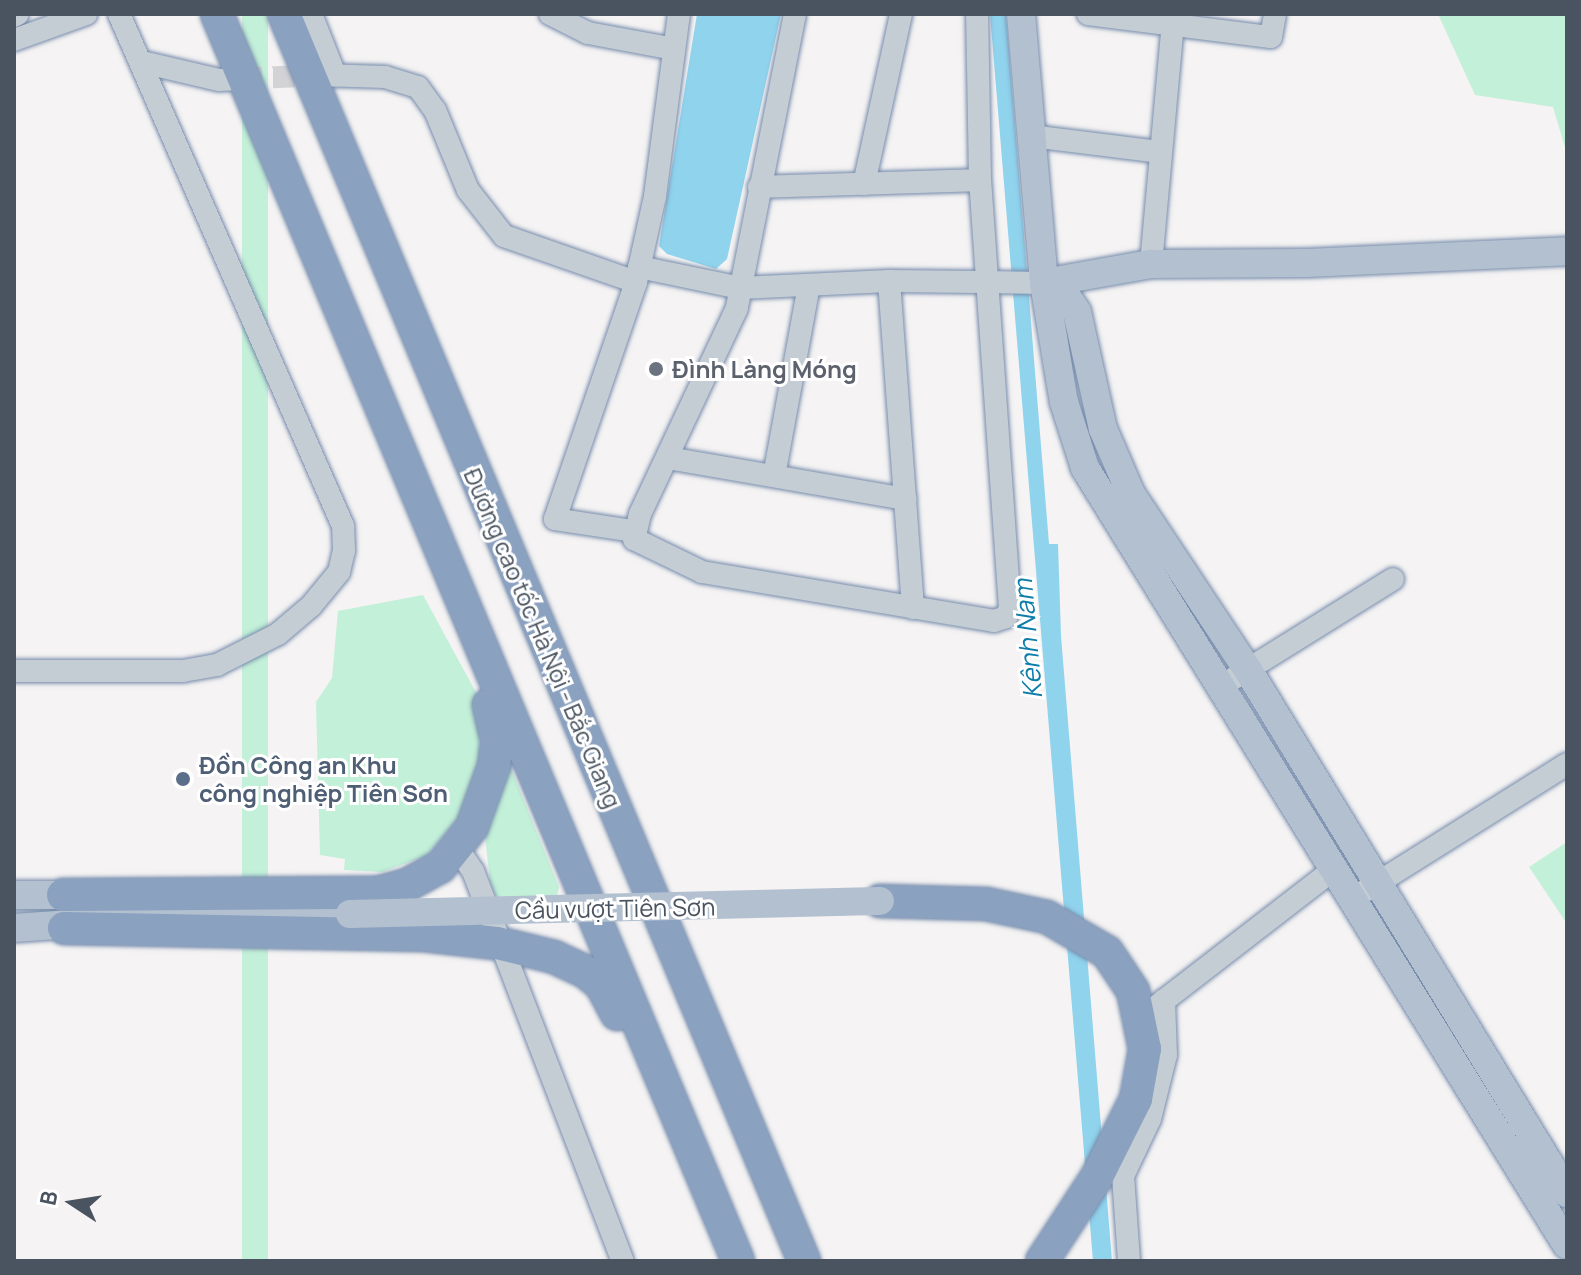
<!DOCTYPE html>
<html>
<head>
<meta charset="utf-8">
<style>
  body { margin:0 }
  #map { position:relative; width:1581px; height:1275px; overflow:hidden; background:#f5f3f3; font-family:Manrope,sans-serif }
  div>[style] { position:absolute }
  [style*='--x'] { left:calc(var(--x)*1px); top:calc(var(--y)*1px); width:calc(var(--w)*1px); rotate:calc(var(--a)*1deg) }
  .green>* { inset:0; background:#c3f0d8; transform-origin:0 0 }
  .water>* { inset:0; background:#90d3ed }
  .minor-tunnel>* { height:22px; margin-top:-11px; transform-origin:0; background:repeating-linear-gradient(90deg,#d3d3d6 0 22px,transparent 0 33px) }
  .roads { filter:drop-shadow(0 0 2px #768cac) drop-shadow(0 0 2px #768cac) }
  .minor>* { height:22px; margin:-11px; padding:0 11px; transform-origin:11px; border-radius:11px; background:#c4ccd4 }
  .major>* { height:28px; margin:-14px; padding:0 14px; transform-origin:14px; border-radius:14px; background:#b3c0d0 }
  .highway>* { height:32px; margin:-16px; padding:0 16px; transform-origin:16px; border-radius:16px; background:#8ba1c0 }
  .major-bridge>* { height:28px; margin:-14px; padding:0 14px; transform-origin:14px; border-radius:14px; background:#b3c0d0 }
  .dots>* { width:22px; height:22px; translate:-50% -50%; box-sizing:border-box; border:4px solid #fff; border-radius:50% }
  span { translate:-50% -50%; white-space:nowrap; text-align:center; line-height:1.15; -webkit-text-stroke:6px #fff; paint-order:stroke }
  .worship-label { font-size:24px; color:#5b616d; font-weight:700 }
  .left { translate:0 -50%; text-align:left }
  .street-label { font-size:24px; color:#4a5460 }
  .service-label { font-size:24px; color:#4e5e75; font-weight:700 }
  .water-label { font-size:26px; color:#0d7da9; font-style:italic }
  .frame { position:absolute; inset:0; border:16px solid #4a5460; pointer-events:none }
  .north { position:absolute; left:32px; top:1163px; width:80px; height:80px; -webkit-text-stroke:6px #fff; paint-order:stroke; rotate:282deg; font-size:22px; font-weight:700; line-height:32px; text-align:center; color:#4a5460 }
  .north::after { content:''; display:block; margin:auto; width:28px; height:36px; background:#4a5460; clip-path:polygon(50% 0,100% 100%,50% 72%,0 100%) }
</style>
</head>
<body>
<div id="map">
  <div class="green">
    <i style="left:242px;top:14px;width:26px;height:1350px"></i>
    <i style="clip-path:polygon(1438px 14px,1567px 14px,1567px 154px,1553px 107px,1475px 95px)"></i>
    <i style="clip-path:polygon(423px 595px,478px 696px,480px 767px,459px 817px,426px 856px,382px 872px,344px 870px,345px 859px,320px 855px,316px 702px,332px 678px,338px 611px)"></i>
    <i style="clip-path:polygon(506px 756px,559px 887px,556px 900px,499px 903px,490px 882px,485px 835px)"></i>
    <i style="clip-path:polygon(1567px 842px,1567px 924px,1529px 867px)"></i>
  </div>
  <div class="water">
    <i style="clip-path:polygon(697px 14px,781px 14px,727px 259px,716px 269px,667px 254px,659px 246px)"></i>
    <i style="clip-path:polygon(990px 14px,1006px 14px,1049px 544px,1058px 544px,1061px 636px,1112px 1261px,1093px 1261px)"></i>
  </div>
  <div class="minor-tunnel">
    <i style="--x:240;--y:79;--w:81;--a:-2.8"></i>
  </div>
  <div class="roads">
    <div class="minor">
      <i style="--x:311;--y:14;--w:66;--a:68.5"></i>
      <i style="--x:550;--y:14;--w:42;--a:26.6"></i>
      <i style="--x:588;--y:33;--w:87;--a:10.5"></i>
      <i style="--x:795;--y:14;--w:300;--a:101.2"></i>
      <i style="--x:737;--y:308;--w:228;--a:115.2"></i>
      <i style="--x:640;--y:514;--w:26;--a:103"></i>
      <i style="--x:634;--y:539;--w:76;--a:25.9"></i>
      <i style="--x:702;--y:572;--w:296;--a:9.5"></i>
      <i style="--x:994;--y:621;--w:13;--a:-18"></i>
      <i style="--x:1006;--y:617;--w:10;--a:-66"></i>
      <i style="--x:1010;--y:608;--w:429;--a:-94"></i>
      <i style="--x:980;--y:180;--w:166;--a:-91"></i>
      <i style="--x:1088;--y:14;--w:184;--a:7.2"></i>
      <i style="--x:1271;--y:37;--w:23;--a:-80"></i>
      <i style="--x:14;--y:16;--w:4;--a:-27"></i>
      <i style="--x:14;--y:40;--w:77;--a:-19.9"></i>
      <i style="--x:142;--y:62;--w:79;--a:13.2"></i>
      <i style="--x:219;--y:80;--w:21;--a:-3"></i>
      <i style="--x:321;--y:75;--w:64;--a:1.8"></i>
      <i style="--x:385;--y:77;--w:34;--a:17"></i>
      <i style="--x:418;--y:87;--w:29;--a:54"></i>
      <i style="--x:435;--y:110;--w:87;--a:67.6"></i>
      <i style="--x:468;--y:190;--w:58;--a:52"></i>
      <i style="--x:504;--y:236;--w:140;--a:19.2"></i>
      <i style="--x:1031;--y:136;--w:130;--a:7.1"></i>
      <i style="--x:864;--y:184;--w:174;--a:-77.7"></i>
      <i style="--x:759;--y:187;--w:221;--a:-1.8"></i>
      <i style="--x:1151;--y:264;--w:241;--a:-84.8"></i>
      <i style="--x:639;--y:267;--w:103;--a:11.7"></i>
      <i style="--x:740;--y:288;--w:149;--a:-2.7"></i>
      <i style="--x:889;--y:281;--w:155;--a:0.7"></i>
      <i style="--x:889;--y:281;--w:328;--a:85.8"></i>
      <i style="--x:668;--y:458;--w:241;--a:9.8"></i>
      <i style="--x:774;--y:476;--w:194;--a:-79.6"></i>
      <i style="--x:633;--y:531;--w:79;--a:-171.3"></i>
      <i style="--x:555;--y:519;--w:250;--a:-71.1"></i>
      <i style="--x:636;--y:282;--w:88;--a:-77.5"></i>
      <i style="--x:655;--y:196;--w:184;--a:-82.5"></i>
      <i style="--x:14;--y:671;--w:169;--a:0"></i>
      <i style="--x:183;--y:671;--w:35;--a:-10"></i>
      <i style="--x:217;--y:665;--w:68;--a:-26.9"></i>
      <i style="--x:278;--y:634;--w:43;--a:-40.3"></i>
      <i style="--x:311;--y:606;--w:44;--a:-50.5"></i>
      <i style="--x:339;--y:572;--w:22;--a:-77"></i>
      <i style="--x:344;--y:551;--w:25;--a:-92"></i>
      <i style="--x:343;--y:526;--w:559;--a:-113.63"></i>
      <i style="--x:1218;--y:688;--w:206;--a:-31.9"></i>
      <i style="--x:458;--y:849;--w:27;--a:56"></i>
      <i style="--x:473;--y:871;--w:418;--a:69"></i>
      <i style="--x:1352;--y:899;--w:254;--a:-32.1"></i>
      <i style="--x:1153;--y:1009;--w:227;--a:-37.7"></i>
      <i style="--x:1129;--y:1261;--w:85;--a:-94"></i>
      <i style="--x:1123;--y:1176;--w:63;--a:-64.7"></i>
      <i style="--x:1150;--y:1119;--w:66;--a:-76"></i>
      <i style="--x:1166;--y:1055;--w:55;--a:-92.1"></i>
    </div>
    <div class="major">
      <i style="--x:1021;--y:14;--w:270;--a:85.1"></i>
      <i style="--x:1044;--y:283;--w:121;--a:80.5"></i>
      <i style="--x:1064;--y:402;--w:69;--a:72.3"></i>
      <i style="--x:1085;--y:468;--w:914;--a:58.19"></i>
      <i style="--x:1044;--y:283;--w:27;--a:31"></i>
      <i style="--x:1067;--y:297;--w:18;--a:56"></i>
      <i style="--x:1077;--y:312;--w:120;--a:77.5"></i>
      <i style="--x:1103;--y:429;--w:71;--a:66.7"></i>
      <i style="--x:1131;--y:494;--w:211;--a:56.4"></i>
      <i style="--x:1248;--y:670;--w:613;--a:58.62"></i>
      <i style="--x:1044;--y:283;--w:109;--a:-10.1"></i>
      <i style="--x:1151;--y:264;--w:156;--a:-0.4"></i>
      <i style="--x:1307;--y:263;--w:260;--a:-2.6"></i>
      <i style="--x:14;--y:895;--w:49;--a:0"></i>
      <i style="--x:63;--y:895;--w:73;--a:12.7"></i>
      <i style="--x:134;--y:911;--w:216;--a:0.8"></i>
      <i style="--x:14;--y:928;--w:71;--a:-4"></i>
    </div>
    <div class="highway">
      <i style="--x:217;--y:14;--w:1351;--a:67.32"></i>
      <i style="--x:284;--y:14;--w:1351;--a:67.36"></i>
      <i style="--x:63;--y:895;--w:314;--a:-0.4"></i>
      <i style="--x:377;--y:893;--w:31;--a:-15"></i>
      <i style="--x:407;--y:885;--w:38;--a:-29"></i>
      <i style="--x:440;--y:867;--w:51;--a:-51.3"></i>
      <i style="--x:472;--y:827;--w:65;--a:-70.2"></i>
      <i style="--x:494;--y:766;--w:25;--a:-83"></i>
      <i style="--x:497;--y:741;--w:37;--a:-103"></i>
      <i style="--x:880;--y:901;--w:106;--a:1.6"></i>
      <i style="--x:986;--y:904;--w:62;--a:12"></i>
      <i style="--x:1047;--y:917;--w:69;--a:30.3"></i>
      <i style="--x:1107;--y:952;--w:47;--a:56.3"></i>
      <i style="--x:1133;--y:991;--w:59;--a:78.3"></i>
      <i style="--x:1145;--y:1049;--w:51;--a:100.2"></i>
      <i style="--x:1136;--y:1099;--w:87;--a:116.6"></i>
      <i style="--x:1097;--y:1177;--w:100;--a:123.2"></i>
      <i style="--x:64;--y:928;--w:360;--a:1.1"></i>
      <i style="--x:424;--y:935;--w:73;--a:6.3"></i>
      <i style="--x:497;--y:943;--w:59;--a:13.8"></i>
      <i style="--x:554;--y:957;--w:35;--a:25"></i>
      <i style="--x:586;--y:972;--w:19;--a:39"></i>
      <i style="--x:601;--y:984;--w:34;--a:62"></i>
    </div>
  </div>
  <div class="major-bridge">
    <i style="--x:350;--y:914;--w:530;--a:-1.41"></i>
  </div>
  <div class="dots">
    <i style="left:656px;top:369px;background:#6b7280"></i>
    <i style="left:183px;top:779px;background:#5c6f8a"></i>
  </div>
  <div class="worship-label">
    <span class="left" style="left:672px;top:369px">Đình Làng Móng</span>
  </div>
  <div class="street-label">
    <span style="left:543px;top:638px;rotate:67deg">Đường cao tốc Hà Nội - Bắc Giang</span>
    <span style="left:615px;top:908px;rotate:-1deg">Cầu vượt Tiên Sơn</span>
  </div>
  <div class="service-label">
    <span class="left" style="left:199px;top:779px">Đồn Công an Khu<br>công nghiệp Tiên Sơn</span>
  </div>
  <div class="water-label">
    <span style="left:1028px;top:639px;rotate:-95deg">Kênh Nam</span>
  </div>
  <div class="frame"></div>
  <div class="north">B</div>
</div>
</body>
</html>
